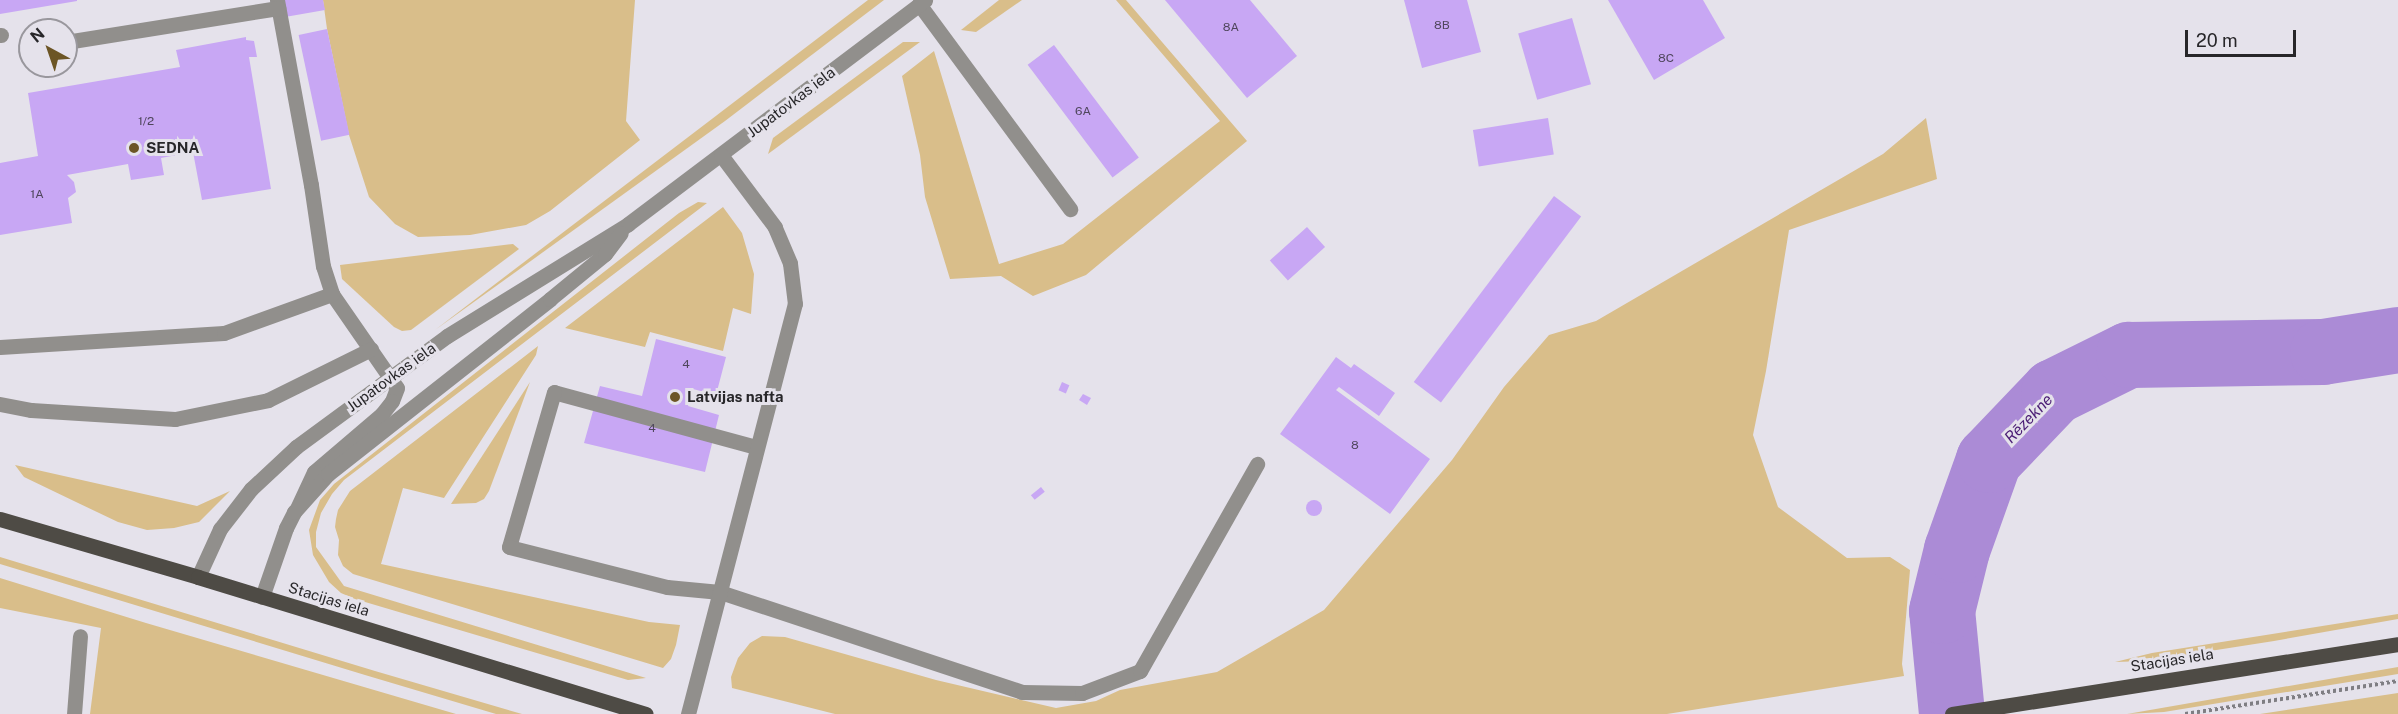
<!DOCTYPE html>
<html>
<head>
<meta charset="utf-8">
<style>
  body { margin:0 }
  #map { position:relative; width:2398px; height:714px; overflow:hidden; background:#e5e2eb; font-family:"Public Sans",sans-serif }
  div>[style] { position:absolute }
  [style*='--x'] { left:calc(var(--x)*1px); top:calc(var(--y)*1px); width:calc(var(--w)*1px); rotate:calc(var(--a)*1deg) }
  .green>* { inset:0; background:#d9be8a }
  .river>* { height:66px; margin:-33px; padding:0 33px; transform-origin:33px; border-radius:33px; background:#ab8bd6 }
  .building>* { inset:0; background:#c8a7f4; transform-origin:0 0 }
  .round { border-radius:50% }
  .path>* { height:4px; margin-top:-2px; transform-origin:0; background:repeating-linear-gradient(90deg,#7f7e83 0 3px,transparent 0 6px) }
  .minor>* { height:15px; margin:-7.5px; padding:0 7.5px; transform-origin:7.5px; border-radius:7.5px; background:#918f8c }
  .major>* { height:15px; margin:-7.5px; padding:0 7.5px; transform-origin:7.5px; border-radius:7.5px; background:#4e4b45 }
  .dots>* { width:16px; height:16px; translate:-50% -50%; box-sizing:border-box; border:3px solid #e5e2eb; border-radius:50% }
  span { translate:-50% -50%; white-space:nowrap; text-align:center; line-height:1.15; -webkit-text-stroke:6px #e5e2eb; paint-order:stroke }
  .number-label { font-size:12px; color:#4f465c }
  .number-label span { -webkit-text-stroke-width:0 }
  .street-label { font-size:15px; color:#272629 }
  .poi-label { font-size:15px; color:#272629; font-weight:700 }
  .left { translate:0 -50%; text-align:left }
  .water-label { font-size:16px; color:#4a1c74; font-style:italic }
  .north { position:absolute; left:18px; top:18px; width:60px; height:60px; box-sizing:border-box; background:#e5e2eb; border:2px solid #99979d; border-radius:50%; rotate:320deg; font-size:16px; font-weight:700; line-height:24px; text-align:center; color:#272629 }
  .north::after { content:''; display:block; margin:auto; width:21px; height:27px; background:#6c5525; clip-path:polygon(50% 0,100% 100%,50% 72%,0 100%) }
  .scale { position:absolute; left:2185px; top:30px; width:111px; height:27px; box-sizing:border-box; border:3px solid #272629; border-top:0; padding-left:8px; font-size:18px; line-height:21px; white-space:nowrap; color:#272629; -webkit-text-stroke:4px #e5e2eb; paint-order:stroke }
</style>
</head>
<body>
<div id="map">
  <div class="green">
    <i style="clip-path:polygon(323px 0,635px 0,626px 121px,640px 140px,550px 211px,526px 225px,470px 235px,418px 237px,395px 224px,369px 197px,349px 135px,327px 29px)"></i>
    <i style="clip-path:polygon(868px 0,884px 0,725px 121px,435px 330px)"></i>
    <i style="clip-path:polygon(999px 0,1022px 0,976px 32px,961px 30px)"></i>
    <i style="clip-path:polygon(1116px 0,1126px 0,1247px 141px,1086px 275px,1033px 296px,1001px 276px,950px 279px,925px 197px,920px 155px,902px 76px,934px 51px,999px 264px,1063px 244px,1220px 121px)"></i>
    <i style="clip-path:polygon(903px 42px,920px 42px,768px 154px,773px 138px)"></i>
    <i style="clip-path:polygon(1926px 118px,1937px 179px,1789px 230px,1766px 371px,1753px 435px,1778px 507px,1847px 558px,1890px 557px,1910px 570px,1902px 664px,1904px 676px,1667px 714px,835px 714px,732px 688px,731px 677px,738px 658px,750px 643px,762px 636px,785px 637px,936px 680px,1056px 708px,1096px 701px,1120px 690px,1217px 672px,1324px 610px,1452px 460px,1504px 387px,1549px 335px,1596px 321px,1883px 154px)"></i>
    <i style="clip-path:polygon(698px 202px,707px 203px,344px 480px,332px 494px,321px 513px,316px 532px,316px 547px,344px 586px,646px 678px,628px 680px,355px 599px,341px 593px,329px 582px,313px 555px,309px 530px,320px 500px,334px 484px,679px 213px)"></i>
    <i style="clip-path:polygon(723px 207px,742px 233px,754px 274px,751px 314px,733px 308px,723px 351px,650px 332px,645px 347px,565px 328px)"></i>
    <i style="clip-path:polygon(513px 244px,519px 249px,411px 330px,402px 331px,394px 327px,342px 279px,340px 265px)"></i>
    <i style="clip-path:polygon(538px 346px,536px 355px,444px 498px,403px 488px,381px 564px,649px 622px,680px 625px,676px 645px,671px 659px,663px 668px,353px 574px,343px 566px,338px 555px,339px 540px,335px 527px,336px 519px,338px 510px,350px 491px)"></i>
    <i style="clip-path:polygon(530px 382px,489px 491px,484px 499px,476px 503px,451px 504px)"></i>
    <i style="clip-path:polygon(15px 465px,197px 506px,230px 491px,199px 522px,174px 528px,147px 530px,118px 522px,76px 502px,24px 477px)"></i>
    <i style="clip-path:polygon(0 557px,375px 671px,522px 714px,496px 714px,365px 675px,0 564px)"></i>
    <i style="clip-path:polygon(0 578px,146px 623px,456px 714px,90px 714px,101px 628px,0 608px)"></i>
    <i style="clip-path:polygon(2398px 614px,2398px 619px,2274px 641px,2146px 661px,2115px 662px,2152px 653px)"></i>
    <i style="clip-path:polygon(2398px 667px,2398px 674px,2164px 712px,2127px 714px)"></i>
    <i style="clip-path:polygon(2398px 693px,2398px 714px,2260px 714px)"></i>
  </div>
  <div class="river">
    <i style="--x:1952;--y:714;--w:103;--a:-95.5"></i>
    <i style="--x:1942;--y:611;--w:63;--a:-76.2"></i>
    <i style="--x:1957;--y:550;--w:96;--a:-70.4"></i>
    <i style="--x:1989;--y:460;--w:94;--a:-46.3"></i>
    <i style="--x:2054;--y:392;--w:84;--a:-26.3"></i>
    <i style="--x:2129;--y:355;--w:194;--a:-0.9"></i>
    <i style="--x:2323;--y:352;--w:76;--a:-9.1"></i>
  </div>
  <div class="building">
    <i style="clip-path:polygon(0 0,77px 0,77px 1px,0 14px)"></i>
    <i style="clip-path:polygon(282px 0,323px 0,325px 10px,285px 17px)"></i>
    <i style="clip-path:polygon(1165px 0,1250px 0,1297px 56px,1247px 98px)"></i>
    <i style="clip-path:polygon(1404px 0,1467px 0,1481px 52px,1422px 68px)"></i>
    <i style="clip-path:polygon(1608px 0,1703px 0,1725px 38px,1654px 80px)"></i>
    <i style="left:1572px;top:18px;width:69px;height:56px;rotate:74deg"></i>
    <i style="left:327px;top:29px;width:108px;height:29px;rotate:78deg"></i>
    <i style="clip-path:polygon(246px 37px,246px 40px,254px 41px,257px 57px,249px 57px,271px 189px,202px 200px,193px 152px,161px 158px,164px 175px,131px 180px,128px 164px,67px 175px,74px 182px,76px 192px,68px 198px,72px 223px,0 235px,0 163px,38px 156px,28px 93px,180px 67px,176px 50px)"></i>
    <i style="left:1054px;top:45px;width:141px;height:33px;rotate:53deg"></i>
    <i style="left:1548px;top:118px;width:37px;height:76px;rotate:81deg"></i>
    <i style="left:1554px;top:196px;width:34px;height:233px;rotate:37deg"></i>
    <i style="left:1307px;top:227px;width:27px;height:50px;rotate:48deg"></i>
    <i style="clip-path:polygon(656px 339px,726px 357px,716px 395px,693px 389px,688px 406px,719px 415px,705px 472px,584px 443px,600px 386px,642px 396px)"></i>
    <i style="clip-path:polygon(1336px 357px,1351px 368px,1354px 364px,1395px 393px,1379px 416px,1339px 387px,1336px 390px,1430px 459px,1390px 514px,1280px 434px)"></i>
    <i style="left:1062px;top:382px;width:8px;height:9px;rotate:23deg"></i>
    <i style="clip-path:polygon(1083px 394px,1091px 398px,1087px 405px,1079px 400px)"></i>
    <i style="left:1041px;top:487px;width:6px;height:13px;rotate:51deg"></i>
    <i class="round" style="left:1306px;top:500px;width:16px;height:16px"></i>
  </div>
  <div class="path">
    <i style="--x:2185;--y:714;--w:216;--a:-8.8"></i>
  </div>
  <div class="minor">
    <i style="--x:277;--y:0;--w:188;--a:79.6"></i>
    <i style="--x:311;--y:185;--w:82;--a:81.6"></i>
    <i style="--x:323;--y:266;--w:29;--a:72"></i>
    <i style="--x:332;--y:294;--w:114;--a:55.3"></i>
    <i style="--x:397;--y:388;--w:14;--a:111"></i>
    <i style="--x:392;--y:401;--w:16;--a:128"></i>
    <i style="--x:382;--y:414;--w:89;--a:139.5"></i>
    <i style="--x:314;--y:472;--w:38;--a:115"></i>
    <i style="--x:919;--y:4;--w:255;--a:53.6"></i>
    <i style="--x:0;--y:35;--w:1;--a:0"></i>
    <i style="--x:66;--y:42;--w:215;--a:-9.1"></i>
    <i style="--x:0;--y:347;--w:224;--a:-3.6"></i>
    <i style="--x:224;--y:333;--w:115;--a:-19.9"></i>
    <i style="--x:0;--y:404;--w:32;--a:11"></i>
    <i style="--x:31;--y:410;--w:144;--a:3.6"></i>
    <i style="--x:175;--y:419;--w:95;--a:-11.5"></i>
    <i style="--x:268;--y:400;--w:115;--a:-26.3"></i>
    <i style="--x:756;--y:447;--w:209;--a:-164.8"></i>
    <i style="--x:554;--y:392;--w:161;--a:106.2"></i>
    <i style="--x:509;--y:547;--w:163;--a:14.2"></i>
    <i style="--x:667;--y:587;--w:53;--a:5.4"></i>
    <i style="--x:720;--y:592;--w:318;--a:18.3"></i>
    <i style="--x:1022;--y:692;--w:60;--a:1"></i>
    <i style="--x:1082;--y:693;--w:62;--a:-20.8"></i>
    <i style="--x:1140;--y:671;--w:238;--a:-60.5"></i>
    <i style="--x:198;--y:577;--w:53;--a:-65.4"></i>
    <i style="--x:220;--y:529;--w:51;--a:-52.2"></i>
    <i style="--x:251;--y:489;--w:62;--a:-43"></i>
    <i style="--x:296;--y:447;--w:187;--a:-36.3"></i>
    <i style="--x:447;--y:336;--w:213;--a:-31.7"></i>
    <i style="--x:628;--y:224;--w:372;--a:-37"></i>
    <i style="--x:262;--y:597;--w:73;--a:-70.8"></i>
    <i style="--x:286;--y:528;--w:18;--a:-63"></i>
    <i style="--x:294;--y:512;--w:51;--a:-48.2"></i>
    <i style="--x:328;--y:474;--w:283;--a:-38.2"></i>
    <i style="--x:550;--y:299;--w:71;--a:-39.3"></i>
    <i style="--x:605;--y:254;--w:26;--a:-53"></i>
    <i style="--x:74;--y:714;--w:78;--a:-85.6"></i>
    <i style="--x:688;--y:714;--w:424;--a:-75.4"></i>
    <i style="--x:795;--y:304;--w:41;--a:-97"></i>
    <i style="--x:790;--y:263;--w:39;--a:-113"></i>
    <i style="--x:775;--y:227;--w:90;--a:-126.9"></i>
  </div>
  <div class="major">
    <i style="--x:0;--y:519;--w:206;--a:16.3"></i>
    <i style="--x:198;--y:577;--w:468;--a:17"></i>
    <i style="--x:1952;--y:714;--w:451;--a:-8.9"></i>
  </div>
  <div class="dots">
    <i style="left:134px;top:148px;background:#6c5525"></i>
    <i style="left:675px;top:397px;background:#6c5525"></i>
  </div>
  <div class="number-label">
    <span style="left:1442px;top:26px">8B</span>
    <span style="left:1231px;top:28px">8A</span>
    <span style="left:1666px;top:59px">8C</span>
    <span style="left:1083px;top:112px">6A</span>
    <span style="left:146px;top:122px">1/2</span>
    <span style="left:37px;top:195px">1A</span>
    <span style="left:686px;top:365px">4</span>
    <span style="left:652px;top:429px">4</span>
    <span style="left:1355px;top:446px">8</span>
  </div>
  <div class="street-label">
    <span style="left:791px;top:102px;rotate:-37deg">Jupatovkas iela</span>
    <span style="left:391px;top:377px;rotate:-36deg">Jupatovkas iela</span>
    <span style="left:329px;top:599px;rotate:17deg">Stacijas iela</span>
    <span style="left:2172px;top:660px;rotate:-9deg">Stacijas iela</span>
  </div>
  <div class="poi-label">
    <span class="left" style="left:146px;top:148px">SEDNA</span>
    <span class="left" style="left:687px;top:397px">Latvijas nafta</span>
  </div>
  <div class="water-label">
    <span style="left:2029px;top:419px;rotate:-46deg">Rēzekne</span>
  </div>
  <div class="north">N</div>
  <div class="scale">20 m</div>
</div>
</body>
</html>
